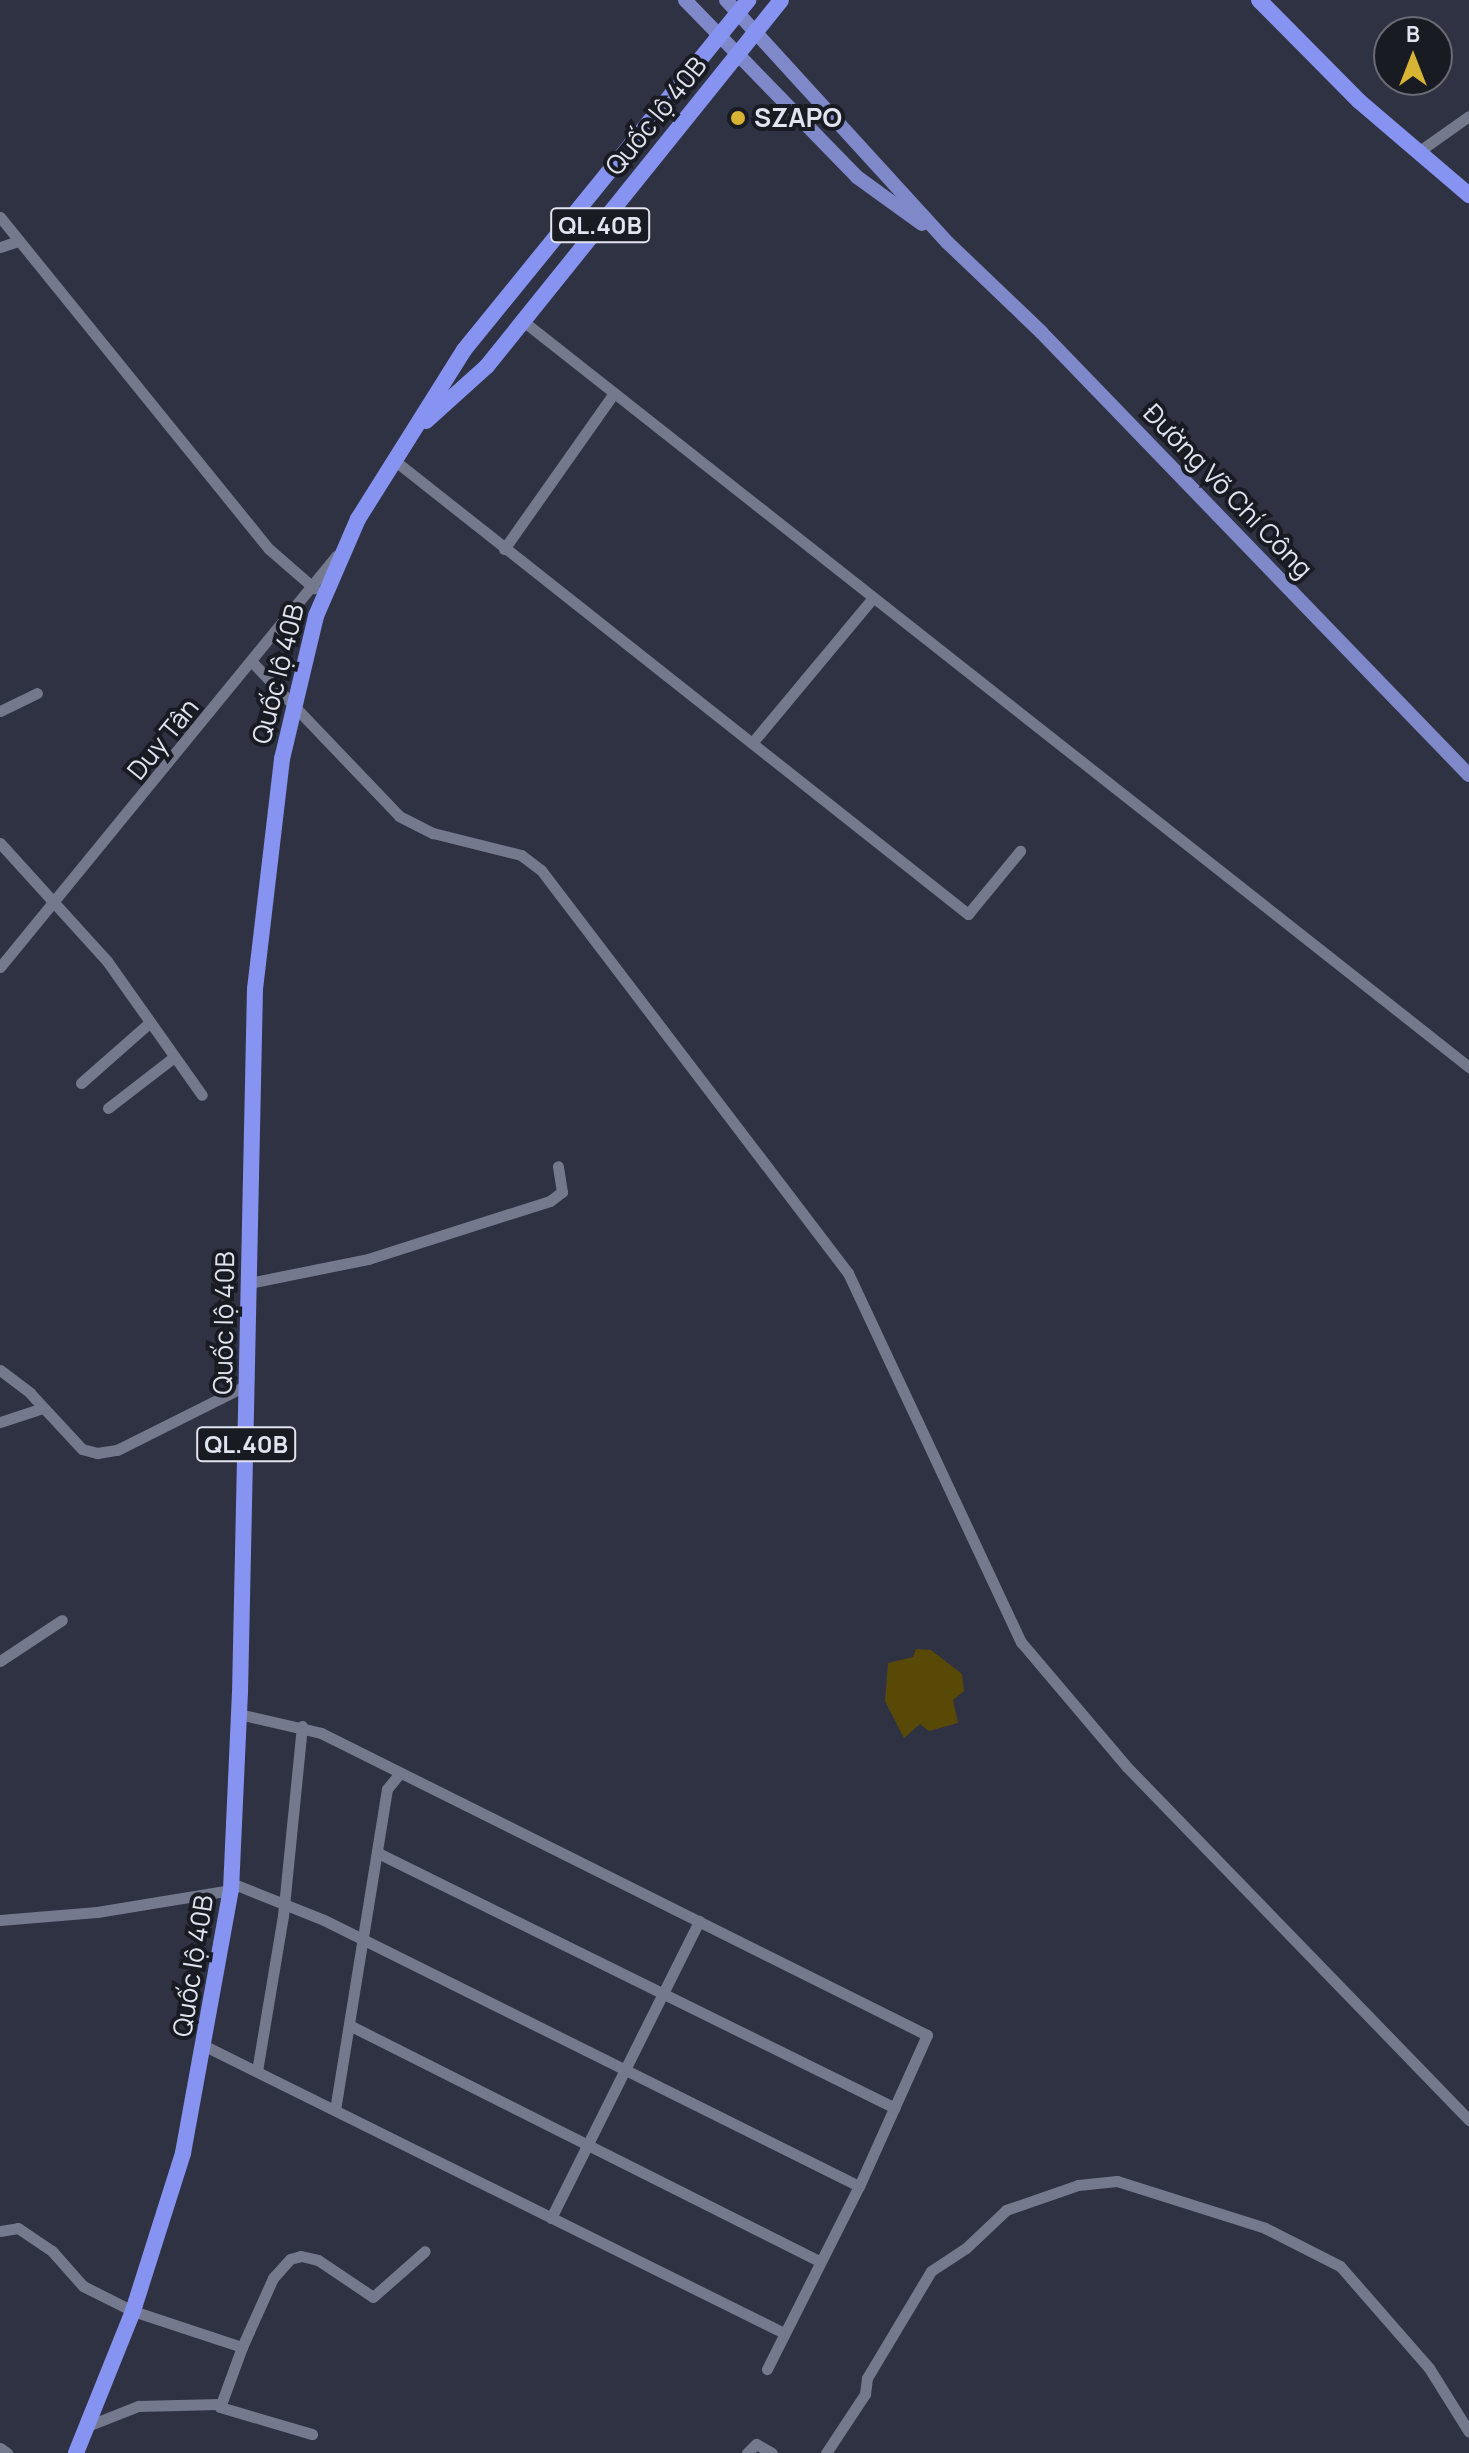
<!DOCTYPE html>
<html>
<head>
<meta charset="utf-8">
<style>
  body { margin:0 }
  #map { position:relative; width:1469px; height:2453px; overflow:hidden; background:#2f3243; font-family:Manrope,sans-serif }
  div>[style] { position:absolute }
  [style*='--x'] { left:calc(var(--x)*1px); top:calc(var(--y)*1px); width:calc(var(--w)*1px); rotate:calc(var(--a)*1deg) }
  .green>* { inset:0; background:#594907 }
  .minor>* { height:11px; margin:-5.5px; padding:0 5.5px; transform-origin:5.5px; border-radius:5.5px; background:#75798d }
  .major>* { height:14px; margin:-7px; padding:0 7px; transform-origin:7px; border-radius:7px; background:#7f89c9 }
  .highway>* { height:16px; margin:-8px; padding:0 8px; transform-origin:8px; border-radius:8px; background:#8693f1 }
  .dots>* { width:22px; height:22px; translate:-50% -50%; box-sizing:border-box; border:4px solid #191b23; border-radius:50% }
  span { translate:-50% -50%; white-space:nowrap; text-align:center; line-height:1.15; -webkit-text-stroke:8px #191b23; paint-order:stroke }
  .shield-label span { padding:2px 6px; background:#191b23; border:2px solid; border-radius:6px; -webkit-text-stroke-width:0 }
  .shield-label { font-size:24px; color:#e1e4ef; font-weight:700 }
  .street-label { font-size:26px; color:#e1e4ef }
  .poi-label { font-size:26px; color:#e1e4ef; font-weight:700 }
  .left { translate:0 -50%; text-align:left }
  .north { position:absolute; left:1373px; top:16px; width:80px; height:80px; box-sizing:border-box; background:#191b23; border:2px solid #696b75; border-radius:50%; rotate:0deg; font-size:22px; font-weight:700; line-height:32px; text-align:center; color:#e1e4ef }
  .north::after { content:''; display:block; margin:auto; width:28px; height:36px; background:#d7b434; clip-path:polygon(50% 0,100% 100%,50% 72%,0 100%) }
</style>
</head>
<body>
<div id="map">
  <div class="green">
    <i style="clip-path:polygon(916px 1649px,931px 1650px,962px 1674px,964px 1691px,953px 1700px,958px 1723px,929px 1731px,920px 1724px,904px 1738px,885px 1701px,888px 1663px,913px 1657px)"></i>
  </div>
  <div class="minor">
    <i style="--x:1418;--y:152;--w:62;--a:-35.2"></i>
    <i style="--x:0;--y:217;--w:427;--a:51"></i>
    <i style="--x:269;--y:549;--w:60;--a:40.9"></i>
    <i style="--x:0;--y:247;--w:20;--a:-18"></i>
    <i style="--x:523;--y:321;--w:1205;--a:38.26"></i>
    <i style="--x:394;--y:460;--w:732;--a:38.34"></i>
    <i style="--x:968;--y:914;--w:82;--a:-50.5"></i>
    <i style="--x:504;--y:549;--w:191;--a:-54.8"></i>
    <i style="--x:253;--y:663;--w:211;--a:46.3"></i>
    <i style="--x:399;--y:816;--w:38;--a:27"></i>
    <i style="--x:433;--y:833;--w:91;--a:14"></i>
    <i style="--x:521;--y:855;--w:25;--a:37"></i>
    <i style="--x:541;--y:870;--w:507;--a:52.7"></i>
    <i style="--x:848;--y:1273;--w:408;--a:64.9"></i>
    <i style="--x:1021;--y:1642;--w:164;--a:49.7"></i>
    <i style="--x:1127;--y:1767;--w:492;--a:45.9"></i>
    <i style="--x:0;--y:711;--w:41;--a:-25.9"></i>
    <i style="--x:752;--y:743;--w:189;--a:-50.2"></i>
    <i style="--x:0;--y:843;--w:159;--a:47.8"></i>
    <i style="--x:107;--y:961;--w:164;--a:54.7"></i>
    <i style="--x:0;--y:967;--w:531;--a:-50.73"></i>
    <i style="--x:81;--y:1083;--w:91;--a:-41.4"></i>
    <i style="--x:108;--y:1108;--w:82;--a:-37.6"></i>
    <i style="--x:249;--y:1283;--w:121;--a:-11.4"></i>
    <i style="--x:368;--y:1259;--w:191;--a:-17.7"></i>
    <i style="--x:550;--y:1201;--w:15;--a:-37"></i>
    <i style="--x:562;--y:1192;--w:26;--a:-99"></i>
    <i style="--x:0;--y:1370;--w:38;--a:37"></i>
    <i style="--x:30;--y:1393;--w:76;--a:47.1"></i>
    <i style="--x:82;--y:1449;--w:16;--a:15"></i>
    <i style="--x:97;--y:1453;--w:20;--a:-9"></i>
    <i style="--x:117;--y:1450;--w:145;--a:-26.6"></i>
    <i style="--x:0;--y:1422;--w:45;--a:-18"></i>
    <i style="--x:0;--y:1661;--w:74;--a:-33.5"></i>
    <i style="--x:239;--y:1714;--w:84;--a:13"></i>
    <i style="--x:321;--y:1733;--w:677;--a:26.49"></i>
    <i style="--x:927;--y:2035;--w:166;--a:114.2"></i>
    <i style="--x:859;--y:2186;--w:205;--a:116.7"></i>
    <i style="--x:378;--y:1853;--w:576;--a:26.25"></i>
    <i style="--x:229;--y:1882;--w:102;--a:21.8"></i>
    <i style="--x:324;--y:1920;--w:597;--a:26.44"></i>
    <i style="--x:0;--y:1920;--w:97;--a:-4.7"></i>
    <i style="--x:97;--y:1912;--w:136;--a:-9.3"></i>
    <i style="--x:351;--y:2026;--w:524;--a:26.66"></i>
    <i style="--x:205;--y:2046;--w:646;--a:26.37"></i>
    <i style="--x:257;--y:2071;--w:157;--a:-80.5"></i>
    <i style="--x:283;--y:1916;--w:191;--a:-84.3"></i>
    <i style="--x:335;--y:2110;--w:325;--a:-80.8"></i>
    <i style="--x:387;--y:1789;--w:21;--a:-51"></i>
    <i style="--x:551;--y:2218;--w:332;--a:-63.5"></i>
    <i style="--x:0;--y:2231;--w:18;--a:-9"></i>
    <i style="--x:18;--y:2228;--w:41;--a:34.1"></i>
    <i style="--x:52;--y:2251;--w:47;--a:48.5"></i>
    <i style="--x:83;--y:2286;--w:56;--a:26.6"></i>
    <i style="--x:133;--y:2311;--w:115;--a:18.3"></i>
    <i style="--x:242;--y:2347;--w:64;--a:110.1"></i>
    <i style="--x:220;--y:2407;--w:96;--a:16.4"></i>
    <i style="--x:242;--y:2347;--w:76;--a:-65.8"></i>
    <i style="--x:273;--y:2278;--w:25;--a:-48"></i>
    <i style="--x:290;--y:2259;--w:11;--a:-15"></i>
    <i style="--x:301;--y:2256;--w:17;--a:13"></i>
    <i style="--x:318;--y:2260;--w:66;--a:33.9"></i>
    <i style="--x:373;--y:2297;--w:69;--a:-41.5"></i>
    <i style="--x:90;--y:2425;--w:52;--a:-21.6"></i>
    <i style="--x:138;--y:2406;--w:81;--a:-1.4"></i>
    <i style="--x:0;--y:2448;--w:9;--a:36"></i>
    <i style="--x:747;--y:2453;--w:13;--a:-45"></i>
    <i style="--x:756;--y:2444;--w:18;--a:29"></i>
    <i style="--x:826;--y:2453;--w:71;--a:-56.5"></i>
    <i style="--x:865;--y:2394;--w:16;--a:-83"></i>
    <i style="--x:867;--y:2378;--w:125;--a:-59.1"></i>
    <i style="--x:931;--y:2271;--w:42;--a:-33.3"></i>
    <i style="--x:966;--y:2248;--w:55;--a:-43.5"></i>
    <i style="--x:1006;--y:2210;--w:76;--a:-19.1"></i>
    <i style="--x:1078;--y:2185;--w:39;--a:-6"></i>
    <i style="--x:1117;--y:2181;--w:155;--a:17.6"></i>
    <i style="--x:1265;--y:2228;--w:84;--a:26.9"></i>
    <i style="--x:1340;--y:2266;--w:135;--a:48.9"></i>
    <i style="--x:1429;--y:2368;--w:75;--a:58"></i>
  </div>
  <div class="major">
    <i style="--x:685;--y:0;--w:247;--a:45.8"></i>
    <i style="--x:857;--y:177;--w:80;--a:35.9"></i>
    <i style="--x:726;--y:0;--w:329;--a:47.6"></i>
    <i style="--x:948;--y:243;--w:129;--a:43.7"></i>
    <i style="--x:1041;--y:332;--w:616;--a:45.99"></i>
  </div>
  <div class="highway">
    <i style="--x:1259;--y:0;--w:142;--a:45.3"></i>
    <i style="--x:1359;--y:101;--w:145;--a:40.5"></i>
    <i style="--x:426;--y:421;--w:82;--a:-42"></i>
    <i style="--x:487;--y:366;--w:469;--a:-51.2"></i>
    <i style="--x:76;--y:2453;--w:153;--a:-68.1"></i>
    <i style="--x:133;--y:2311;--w:166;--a:-72.4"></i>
    <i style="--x:183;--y:2153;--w:267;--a:-79.7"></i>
    <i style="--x:231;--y:1890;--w:197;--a:-87.4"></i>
    <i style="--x:240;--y:1693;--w:704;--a:-88.78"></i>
    <i style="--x:255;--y:989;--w:232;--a:-83.3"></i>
    <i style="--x:282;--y:759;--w:147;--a:-76.6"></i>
    <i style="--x:316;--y:616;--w:106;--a:-66.6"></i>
    <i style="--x:358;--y:519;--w:199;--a:-57.9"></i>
    <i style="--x:464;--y:350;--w:451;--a:-50.9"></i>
  </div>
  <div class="dots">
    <i style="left:738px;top:118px;background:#d7b434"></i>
  </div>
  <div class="shield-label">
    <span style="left:600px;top:225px">QL.40B</span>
    <span style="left:246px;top:1444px">QL.40B</span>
  </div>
  <div class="street-label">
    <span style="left:656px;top:116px;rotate:-51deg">Quốc lộ 40B</span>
    <span style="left:1228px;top:491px;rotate:46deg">Đường Võ Chí Công</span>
    <span style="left:278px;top:674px;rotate:-76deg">Quốc lộ 40B</span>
    <span style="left:163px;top:739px;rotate:-51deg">Duy Tân</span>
    <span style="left:224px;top:1323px;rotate:-89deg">Quốc lộ 40B</span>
    <span style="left:193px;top:1966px;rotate:-81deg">Quốc lộ 40B</span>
  </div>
  <div class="poi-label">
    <span class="left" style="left:754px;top:118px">SZAPO</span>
  </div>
  <div class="north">B</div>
</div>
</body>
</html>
